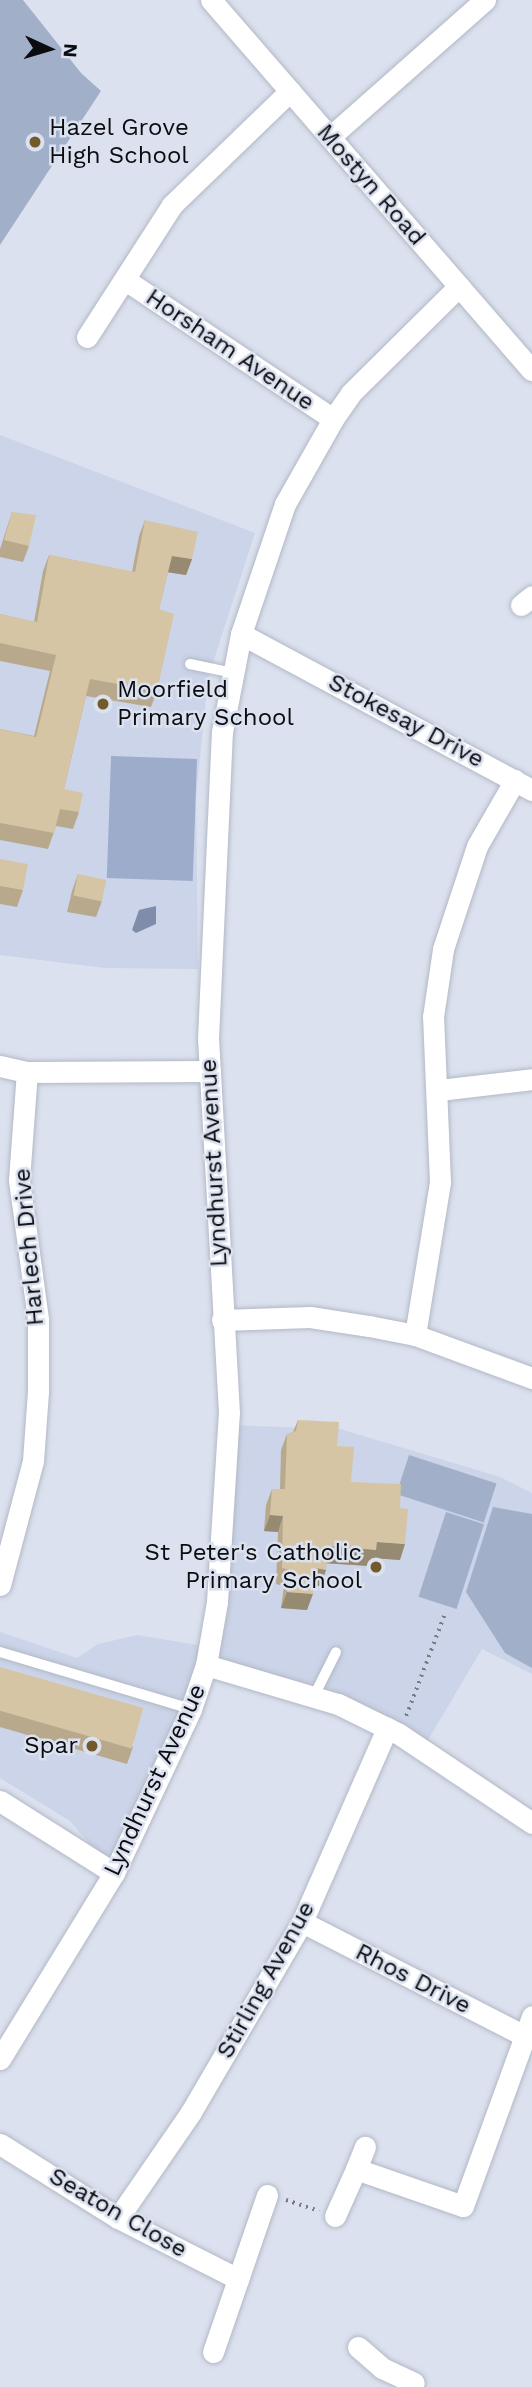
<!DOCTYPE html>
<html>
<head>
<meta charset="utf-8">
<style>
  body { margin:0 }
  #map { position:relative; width:532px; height:2387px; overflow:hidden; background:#dbe1ee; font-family:"Work Sans",sans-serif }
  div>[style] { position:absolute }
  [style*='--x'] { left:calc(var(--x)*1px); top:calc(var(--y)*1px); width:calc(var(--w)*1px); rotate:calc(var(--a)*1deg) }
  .built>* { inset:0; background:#cbd4e8 }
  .green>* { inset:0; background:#a2afc9; transform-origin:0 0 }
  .forest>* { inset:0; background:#9daccb; transform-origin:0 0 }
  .water>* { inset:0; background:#7f8dab }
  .path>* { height:3.5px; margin-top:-1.75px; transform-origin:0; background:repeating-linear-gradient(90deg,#777b84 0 2px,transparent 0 7px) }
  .roads { filter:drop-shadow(0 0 2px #b2b8c5) drop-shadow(0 0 2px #b2b8c5) }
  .lane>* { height:10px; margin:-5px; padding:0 5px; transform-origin:5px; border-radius:5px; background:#fff }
  .street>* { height:21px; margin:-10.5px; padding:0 10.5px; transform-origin:10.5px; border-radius:10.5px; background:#fff }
  .wall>* { inset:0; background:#b8a98d }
  .shaded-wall>* { inset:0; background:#968a73 }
  .building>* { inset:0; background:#d6c5a4; transform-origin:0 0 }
  .dots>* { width:19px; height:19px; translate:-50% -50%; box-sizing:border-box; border:4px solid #dbe1ee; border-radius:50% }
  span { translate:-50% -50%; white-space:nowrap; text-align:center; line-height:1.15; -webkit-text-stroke:5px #dbe1ee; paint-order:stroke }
  .poi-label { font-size:24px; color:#0a0c10 }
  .left { translate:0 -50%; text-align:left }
  .right { translate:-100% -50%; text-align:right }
  .street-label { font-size:24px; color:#0a0c10 }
  .north { position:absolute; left:14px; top:14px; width:70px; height:70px; -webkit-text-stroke:5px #dbe1ee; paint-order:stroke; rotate:94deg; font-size:19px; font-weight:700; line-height:28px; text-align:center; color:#0a0c10 }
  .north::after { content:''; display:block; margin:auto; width:24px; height:32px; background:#0a0c10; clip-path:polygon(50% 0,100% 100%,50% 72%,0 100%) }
</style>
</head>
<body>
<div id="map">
  <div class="built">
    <i style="clip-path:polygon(0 435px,255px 533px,208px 678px,196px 797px,198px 969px,105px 968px,0 955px)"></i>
    <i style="clip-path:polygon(229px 1425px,340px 1429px,500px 1477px,532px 1493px,532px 1674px,482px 1649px,422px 1750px,399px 1734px,206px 1665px,114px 1873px,70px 1821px,0 1778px,0 1632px,77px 1658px,98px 1644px,138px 1635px,209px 1647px)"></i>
  </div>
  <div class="green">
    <i style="clip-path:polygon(0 0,23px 0,81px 73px,101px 91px,0 245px)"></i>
    <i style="left:409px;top:1455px;width:92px;height:41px;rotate:18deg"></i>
    <i style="clip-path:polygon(493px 1507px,532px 1514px,532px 1668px,505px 1653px,466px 1592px)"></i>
    <i style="left:446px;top:1512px;width:40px;height:89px;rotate:18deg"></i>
  </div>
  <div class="forest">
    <i style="left:197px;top:759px;width:122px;height:86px;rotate:92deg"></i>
  </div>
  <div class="water">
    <i style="clip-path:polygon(156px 906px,156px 924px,136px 933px,132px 930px,139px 910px)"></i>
  </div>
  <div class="path">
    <i style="--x:406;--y:1716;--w:107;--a:-69.2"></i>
    <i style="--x:286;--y:2200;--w:35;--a:18"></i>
  </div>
  <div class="roads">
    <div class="lane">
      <i style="--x:190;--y:664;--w:45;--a:11.6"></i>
      <i style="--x:0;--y:1652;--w:199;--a:16.6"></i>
      <i style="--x:314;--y:1696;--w:49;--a:-63.4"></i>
    </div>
    <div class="street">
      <i style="--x:211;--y:0;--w:490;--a:49.1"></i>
      <i style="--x:330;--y:137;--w:207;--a:-41.5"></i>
      <i style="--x:127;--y:281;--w:248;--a:33.8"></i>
      <i style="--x:87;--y:337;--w:157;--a:-57.2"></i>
      <i style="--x:172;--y:205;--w:164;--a:-44"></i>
      <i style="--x:521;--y:605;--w:14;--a:-39"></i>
      <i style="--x:241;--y:634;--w:330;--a:28.2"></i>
      <i style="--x:0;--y:1066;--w:28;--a:13"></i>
      <i style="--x:27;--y:1072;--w:183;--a:-0.3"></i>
      <i style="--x:439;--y:1090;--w:94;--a:-6.7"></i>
      <i style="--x:222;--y:1320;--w:88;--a:-2"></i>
      <i style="--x:310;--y:1317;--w:60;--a:8.7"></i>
      <i style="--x:369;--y:1326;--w:47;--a:11.1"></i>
      <i style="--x:415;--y:1335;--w:125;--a:20.2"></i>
      <i style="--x:415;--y:1335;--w:155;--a:-80.7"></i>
      <i style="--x:440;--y:1182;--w:165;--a:-92.4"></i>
      <i style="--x:433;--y:1017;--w:69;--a:-81.6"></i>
      <i style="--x:443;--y:949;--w:108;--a:-71.7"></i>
      <i style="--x:477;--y:846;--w:76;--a:-60.1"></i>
      <i style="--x:0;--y:1585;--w:128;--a:-75.1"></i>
      <i style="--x:33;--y:1461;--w:69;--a:-85.9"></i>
      <i style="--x:38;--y:1392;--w:73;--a:-90"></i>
      <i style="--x:38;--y:1319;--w:140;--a:-97.8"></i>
      <i style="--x:19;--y:1180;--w:108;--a:-85.8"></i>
      <i style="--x:206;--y:1665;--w:138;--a:16.5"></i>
      <i style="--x:338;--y:1704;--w:68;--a:26.2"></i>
      <i style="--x:399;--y:1734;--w:160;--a:33.8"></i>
      <i style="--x:0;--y:1801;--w:135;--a:32.3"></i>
      <i style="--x:302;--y:1922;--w:248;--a:27.1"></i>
      <i style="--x:0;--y:2059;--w:218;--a:-58.5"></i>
      <i style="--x:114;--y:1873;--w:181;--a:-64.8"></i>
      <i style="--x:191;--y:1709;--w:46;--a:-71.2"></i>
      <i style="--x:206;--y:1665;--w:64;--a:-80.1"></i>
      <i style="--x:217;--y:1602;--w:189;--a:-86.4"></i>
      <i style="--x:229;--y:1413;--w:375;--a:-93.2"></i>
      <i style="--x:208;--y:1039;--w:307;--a:-87.4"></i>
      <i style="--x:222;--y:732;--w:100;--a:-79"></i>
      <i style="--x:241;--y:634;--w:137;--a:-71.3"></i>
      <i style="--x:285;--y:504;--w:98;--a:-60.5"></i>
      <i style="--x:333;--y:419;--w:32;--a:-55"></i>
      <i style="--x:351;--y:393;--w:152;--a:-44.7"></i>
      <i style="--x:0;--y:2144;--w:139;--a:32.1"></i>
      <i style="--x:118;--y:2218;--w:135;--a:26.9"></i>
      <i style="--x:356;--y:2169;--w:24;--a:-68"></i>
      <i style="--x:335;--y:2216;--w:51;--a:-65.9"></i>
      <i style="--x:356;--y:2169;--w:113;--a:19.1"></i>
      <i style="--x:463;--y:2206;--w:202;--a:-70"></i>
      <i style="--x:118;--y:2218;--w:129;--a:-55.4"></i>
      <i style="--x:191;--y:2112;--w:220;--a:-59.7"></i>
      <i style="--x:302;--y:1922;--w:212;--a:-66.3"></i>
      <i style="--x:358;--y:2347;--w:32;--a:41"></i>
      <i style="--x:382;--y:2368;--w:35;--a:25"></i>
      <i style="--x:213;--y:2352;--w:166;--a:-71"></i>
    </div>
  </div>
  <div class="wall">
    <i style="clip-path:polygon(12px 512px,29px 546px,23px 562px,0 557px,0 549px)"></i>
    <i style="clip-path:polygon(145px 520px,192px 559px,186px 575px,168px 572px,159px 609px,157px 691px,151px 707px,86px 696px,64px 789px,79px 812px,73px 829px,56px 826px,48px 849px,0 840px,0 729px,34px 736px,50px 671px,0 661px,0 614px,34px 622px,43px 571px,49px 555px,132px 572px,139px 536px)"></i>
    <i style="clip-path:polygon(0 859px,23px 890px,17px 907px,0 904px)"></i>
    <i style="clip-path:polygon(78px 874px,102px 901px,96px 917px,67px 912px,72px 891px)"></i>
    <i style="clip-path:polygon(298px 1420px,337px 1446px,351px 1482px,400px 1508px,400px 1560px,373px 1558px,370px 1566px,326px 1563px,326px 1570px,320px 1586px,314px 1585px,307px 1610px,281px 1608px,284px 1586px,276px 1584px,278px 1532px,264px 1531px,266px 1505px,272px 1489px,280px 1489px,281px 1450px,287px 1434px,293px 1432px)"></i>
    <i style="clip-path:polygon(0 1667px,133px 1747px,127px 1764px,0 1727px)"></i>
  </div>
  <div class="shaded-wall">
    <i style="clip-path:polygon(172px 556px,192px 559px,186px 575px,166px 572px)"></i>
    <i style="clip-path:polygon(270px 1515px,283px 1516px,278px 1532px,264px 1531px)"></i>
    <i style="clip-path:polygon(377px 1542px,405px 1544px,400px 1560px,373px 1558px,370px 1566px,322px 1563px,328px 1546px)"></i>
    <i style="clip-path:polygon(316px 1568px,326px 1570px,320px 1586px,310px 1585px)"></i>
    <i style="clip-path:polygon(287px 1592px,313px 1594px,307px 1610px,281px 1608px)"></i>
  </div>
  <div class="building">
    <i style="clip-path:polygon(12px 512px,36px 515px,29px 546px,4px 540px)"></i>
    <i style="clip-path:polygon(145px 520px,198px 532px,192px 559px,172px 556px,159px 609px,174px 614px,157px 691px,90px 679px,64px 789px,83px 793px,79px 812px,60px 809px,54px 833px,0 823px,0 729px,36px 737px,56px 655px,0 643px,0 614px,37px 622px,49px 555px,135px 572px)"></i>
    <i style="clip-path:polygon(0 859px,28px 864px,23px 890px,0 886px)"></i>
    <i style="left:78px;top:874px;width:29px;height:22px;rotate:12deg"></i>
    <i style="clip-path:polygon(298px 1420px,339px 1422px,337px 1446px,354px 1447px,351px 1482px,401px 1484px,400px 1508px,408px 1509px,405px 1544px,377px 1542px,376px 1550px,328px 1546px,326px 1570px,316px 1568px,313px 1594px,287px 1592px,290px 1570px,282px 1568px,283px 1516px,270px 1515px,272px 1489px,285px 1489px,287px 1434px,296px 1431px)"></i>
    <i style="left:0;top:1667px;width:149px;height:42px;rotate:16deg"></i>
  </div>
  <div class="dots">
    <i style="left:35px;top:142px;background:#725a2a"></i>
    <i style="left:103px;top:704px;background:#725a2a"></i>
    <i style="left:376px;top:1567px;background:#725a2a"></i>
    <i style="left:92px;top:1746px;background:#725a2a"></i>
  </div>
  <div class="poi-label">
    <span class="left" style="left:49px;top:142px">Hazel Grove<br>High School</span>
    <span class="left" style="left:117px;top:704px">Moorfield<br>Primary School</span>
    <span class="right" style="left:362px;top:1567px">St Peter's Catholic<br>Primary School</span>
    <span class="right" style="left:78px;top:1746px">Spar</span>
  </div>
  <div class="street-label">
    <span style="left:371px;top:185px;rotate:49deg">Mostyn Road</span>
    <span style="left:230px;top:350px;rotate:34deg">Horsham Avenue</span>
    <span style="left:406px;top:721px;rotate:28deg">Stokesay Drive</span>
    <span style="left:214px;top:1163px;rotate:-93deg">Lyndhurst Avenue</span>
    <span style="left:29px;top:1247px;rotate:-95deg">Harlech Drive</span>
    <span style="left:155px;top:1780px;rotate:-65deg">Lyndhurst Avenue</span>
    <span style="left:413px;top:1979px;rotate:27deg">Rhos Drive</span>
    <span style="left:266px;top:1980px;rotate:-61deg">Stirling Avenue</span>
    <span style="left:118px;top:2213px;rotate:30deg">Seaton Close</span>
  </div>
  <div class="north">N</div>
</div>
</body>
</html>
